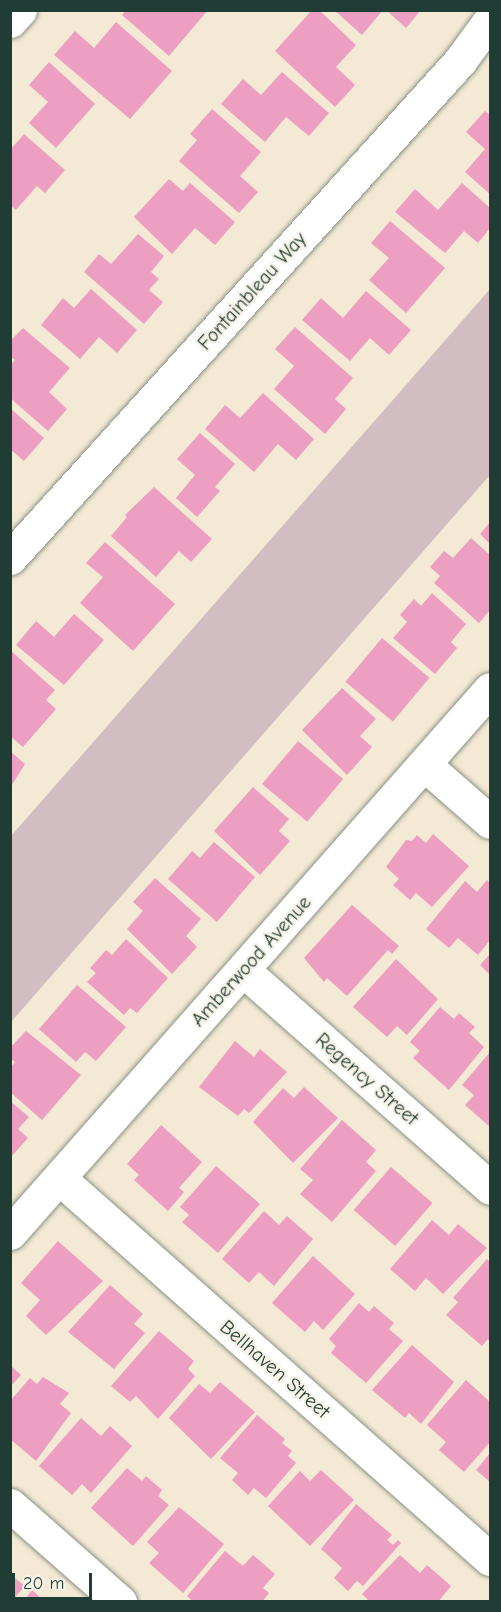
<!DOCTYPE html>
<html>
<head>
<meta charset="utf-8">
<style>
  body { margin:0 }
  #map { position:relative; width:501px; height:1612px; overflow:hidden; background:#f4e9d5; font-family:"Comic Neue",sans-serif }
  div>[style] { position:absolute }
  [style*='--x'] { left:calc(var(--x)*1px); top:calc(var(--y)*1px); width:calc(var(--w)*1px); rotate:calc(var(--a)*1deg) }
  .industrial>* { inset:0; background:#d2bec2 }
  .building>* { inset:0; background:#ed9fc2; transform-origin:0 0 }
  .roads { filter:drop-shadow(0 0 2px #8a9384) drop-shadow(0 0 2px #8a9384) }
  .minor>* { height:33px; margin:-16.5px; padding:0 16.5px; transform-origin:16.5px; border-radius:16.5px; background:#fff }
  span { translate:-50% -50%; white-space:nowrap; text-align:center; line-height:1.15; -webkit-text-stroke:5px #f7f3e8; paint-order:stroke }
  .street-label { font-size:20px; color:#1f3d34 }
  .frame { position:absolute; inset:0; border:12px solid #1f3d34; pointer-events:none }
  .scale { position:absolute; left:12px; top:1573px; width:80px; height:27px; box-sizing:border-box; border:3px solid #1f3d34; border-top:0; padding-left:8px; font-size:18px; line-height:21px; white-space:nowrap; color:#1f3d34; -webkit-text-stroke:4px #f7f3e8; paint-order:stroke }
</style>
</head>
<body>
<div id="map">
  <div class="industrial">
    <i style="clip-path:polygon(490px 289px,490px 475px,11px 1022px,11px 836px)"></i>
  </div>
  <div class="building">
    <i style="clip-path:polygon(126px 10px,208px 10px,169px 56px,122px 15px)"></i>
    <i style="clip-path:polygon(312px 10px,319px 10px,356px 45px,336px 67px,355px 85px,335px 107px,275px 51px)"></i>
    <i style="clip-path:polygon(334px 10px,383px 10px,362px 35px)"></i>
    <i style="clip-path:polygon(386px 10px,421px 10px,406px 28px)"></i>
    <i style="clip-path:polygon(116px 22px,172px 71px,130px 119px,54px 55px,75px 31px,94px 48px)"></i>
    <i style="clip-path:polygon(49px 62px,95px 104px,56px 148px,29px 123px,48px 102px,29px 85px)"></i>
    <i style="clip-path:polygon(282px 72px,329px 113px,309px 136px,286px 117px,265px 142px,221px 104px,243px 79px,261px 95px)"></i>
    <i style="clip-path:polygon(212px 109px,261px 152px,240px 176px,258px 192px,239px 213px,179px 161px,197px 140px,190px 134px)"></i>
    <i style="clip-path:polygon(485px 111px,490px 115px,490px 194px,465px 172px,485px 149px,466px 132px)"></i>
    <i style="clip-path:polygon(24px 134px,65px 170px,45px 193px,37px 186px,16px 210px,10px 205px,10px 150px)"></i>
    <i style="clip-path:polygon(169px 179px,183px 191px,190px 183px,235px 222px,215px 245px,195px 228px,172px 254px,134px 217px)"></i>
    <i style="clip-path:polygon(462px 183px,490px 208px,490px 228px,478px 243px,464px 231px,445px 253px,395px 212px,415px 189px,438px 210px)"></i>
    <i style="clip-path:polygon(390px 221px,445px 268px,406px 313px,369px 280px,389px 258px,371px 243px)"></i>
    <i style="clip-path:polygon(138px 234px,164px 256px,151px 272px,159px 279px,149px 290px,163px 302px,144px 324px,84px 272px,99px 254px,111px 264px)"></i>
    <i style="clip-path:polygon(91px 289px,137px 330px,117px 353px,99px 337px,80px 359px,41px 325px,63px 298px,74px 308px)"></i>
    <i style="clip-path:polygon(366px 291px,411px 330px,389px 355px,370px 338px,350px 361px,302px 320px,321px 298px,343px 318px)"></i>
    <i style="clip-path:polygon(295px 327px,353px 378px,335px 399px,346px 409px,325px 434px,274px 389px,294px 366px,275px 349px)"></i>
    <i style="clip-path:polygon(23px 328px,70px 368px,49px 392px,67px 409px,48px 431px,10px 398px,10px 366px,15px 360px,11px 357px,10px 341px)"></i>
    <i style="clip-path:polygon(263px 393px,314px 439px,296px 460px,278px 444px,254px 472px,205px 429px,225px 405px,240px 418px)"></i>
    <i style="clip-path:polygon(10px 408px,44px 438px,24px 461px,10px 449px)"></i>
    <i style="clip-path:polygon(200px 433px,235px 464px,215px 487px,220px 491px,197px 517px,176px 498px,195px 475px,177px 459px)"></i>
    <i style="clip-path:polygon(154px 487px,212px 539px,191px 562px,179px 551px,156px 577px,111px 536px,127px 517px,125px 515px)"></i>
    <i style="clip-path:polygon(490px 522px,490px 544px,480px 534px)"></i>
    <i style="clip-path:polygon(471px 538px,490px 555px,490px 610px,479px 623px,434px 583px,440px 576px,430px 567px,444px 551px,453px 558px)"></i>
    <i style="clip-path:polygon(105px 542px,175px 604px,133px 651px,80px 603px,103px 577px,86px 563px)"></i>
    <i style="clip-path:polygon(432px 593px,466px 624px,451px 642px,457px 648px,435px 674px,393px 638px,407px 622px,400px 615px,414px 599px,421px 606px)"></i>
    <i style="clip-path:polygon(74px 614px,104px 640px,64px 685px,16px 645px,36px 621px,54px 637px)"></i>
    <i style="left:382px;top:638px;width:62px;height:57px;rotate:40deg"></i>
    <i style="clip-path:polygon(10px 650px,55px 690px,46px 700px,56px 709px,23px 747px,10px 736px)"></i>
    <i style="clip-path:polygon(342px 688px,376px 719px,360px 736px,372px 747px,347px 775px,302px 730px)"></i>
    <i style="left:298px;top:741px;width:59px;height:56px;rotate:40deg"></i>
    <i style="clip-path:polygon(10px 751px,25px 764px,10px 788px)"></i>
    <i style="clip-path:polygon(253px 787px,289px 819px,279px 831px,290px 841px,260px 875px,214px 831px)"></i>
    <i style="clip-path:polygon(433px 834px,469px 866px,432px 907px,416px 893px,410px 900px,393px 885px,399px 879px,386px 867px,406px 840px,412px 841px,417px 835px,426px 843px)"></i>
    <i style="clip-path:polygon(214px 842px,255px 877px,217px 922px,168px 879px,192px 851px,200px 858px)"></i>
    <i style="clip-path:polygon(155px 878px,201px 919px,186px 936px,197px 947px,172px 974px,127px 929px,143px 911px,133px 902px)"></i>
    <i style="clip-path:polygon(487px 880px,490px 883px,490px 940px,478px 955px,458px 938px,449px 948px,426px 929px,465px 881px,477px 892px)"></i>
    <i style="clip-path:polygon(352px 905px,399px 946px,392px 954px,388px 950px,347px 996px,327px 978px,324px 982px,304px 958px)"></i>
    <i style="clip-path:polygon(126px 939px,168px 978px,137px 1013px,130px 1008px,124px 1015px,87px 982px,96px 973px,90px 968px,106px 950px,112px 955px)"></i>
    <i style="clip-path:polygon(490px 954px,490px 975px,480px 965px)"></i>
    <i style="clip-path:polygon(396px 959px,438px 999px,407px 1035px,397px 1026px,387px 1037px,353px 1007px)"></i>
    <i style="clip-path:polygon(77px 985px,126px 1027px,96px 1061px,85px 1052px,76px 1062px,39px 1029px)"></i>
    <i style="clip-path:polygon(440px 1007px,454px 1019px,459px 1013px,475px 1027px,469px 1033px,484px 1047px,449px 1090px,413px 1058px,420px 1051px,410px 1042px)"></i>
    <i style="clip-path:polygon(26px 1031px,81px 1075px,42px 1120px,10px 1092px,10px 1068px,15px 1062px,10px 1058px,10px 1048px)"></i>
    <i style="clip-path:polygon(235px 1041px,254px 1057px,260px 1049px,287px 1072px,249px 1113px,244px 1109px,238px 1116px,199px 1087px)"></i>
    <i style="clip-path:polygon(490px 1052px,490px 1127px,465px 1105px,474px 1095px,462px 1085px)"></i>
    <i style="clip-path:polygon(304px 1087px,338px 1118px,293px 1163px,253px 1122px,283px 1088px,294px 1098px)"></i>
    <i style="clip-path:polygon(10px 1101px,29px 1117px,18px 1129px,28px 1138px,10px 1158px)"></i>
    <i style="clip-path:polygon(342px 1120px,376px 1150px,366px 1162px,376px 1171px,332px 1222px,300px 1194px,313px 1180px,300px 1169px)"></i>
    <i style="clip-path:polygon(161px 1125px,202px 1162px,179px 1188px,184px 1192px,168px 1211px,134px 1180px,139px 1175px,127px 1164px)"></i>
    <i style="clip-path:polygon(216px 1166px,260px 1204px,218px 1253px,182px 1222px,189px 1215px,180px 1207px)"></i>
    <i style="left:391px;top:1167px;width:55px;height:57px;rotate:41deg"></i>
    <i style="clip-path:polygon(264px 1211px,279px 1225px,287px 1216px,313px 1239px,274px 1286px,259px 1272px,249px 1283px,222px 1259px)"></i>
    <i style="clip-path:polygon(432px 1220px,449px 1235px,458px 1224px,487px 1248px,443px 1294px,426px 1278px,415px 1291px,390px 1269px)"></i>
    <i style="clip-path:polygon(58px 1241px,103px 1281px,46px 1335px,26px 1316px,40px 1300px,21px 1283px)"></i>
    <i style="clip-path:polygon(313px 1256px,355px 1294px,323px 1330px,314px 1321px,305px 1332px,272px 1303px)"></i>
    <i style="clip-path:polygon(487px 1259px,490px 1262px,490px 1342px,488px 1339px,482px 1346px,446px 1315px,458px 1302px,453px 1298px)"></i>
    <i style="clip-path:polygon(110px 1285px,143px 1314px,134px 1324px,145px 1333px,114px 1369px,68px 1332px)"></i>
    <i style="clip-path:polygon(359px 1303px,369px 1312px,374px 1306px,394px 1323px,389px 1329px,403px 1341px,366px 1383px,331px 1353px,336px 1346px,329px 1339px)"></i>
    <i style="clip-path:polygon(159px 1331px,194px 1361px,188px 1369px,195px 1376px,158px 1419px,136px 1396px,130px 1402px,111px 1386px)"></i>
    <i style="clip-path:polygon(412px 1345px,454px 1382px,421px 1424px,409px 1413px,405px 1418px,372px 1390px)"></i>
    <i style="clip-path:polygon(10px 1365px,21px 1375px,10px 1387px)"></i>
    <i style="clip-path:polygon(43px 1377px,69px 1393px,60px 1404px,71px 1413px,36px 1461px,10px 1439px,10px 1401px,30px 1378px,37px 1384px)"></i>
    <i style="clip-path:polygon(466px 1380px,490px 1402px,490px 1442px,464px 1472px,439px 1450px,446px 1442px,427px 1425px)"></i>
    <i style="clip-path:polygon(220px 1382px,255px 1412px,211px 1459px,169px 1418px,199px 1384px,210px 1393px)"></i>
    <i style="clip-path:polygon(257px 1415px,285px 1439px,282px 1443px,292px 1451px,288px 1456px,296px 1463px,266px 1498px,254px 1488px,248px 1495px,232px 1480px,238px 1473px,220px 1458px)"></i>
    <i style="clip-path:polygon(81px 1418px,101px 1436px,110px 1426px,132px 1446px,91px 1493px,82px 1484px,72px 1495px,39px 1466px)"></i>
    <i style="clip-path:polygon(490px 1453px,490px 1482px,476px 1470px)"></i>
    <i style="clip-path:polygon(127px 1468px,142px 1481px,146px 1476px,162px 1490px,158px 1496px,169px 1505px,133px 1546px,91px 1508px)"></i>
    <i style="clip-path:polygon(321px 1470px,354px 1500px,310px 1546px,268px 1506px,300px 1471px,310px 1481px)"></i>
    <i style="clip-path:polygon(356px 1504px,392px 1535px,387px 1540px,393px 1545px,398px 1540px,401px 1543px,363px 1586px,357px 1581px,348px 1591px,334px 1578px,342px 1568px,321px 1549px)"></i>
    <i style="clip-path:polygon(179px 1507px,224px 1544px,183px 1593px,149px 1563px,159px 1553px,147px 1542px)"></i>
    <i style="clip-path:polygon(225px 1551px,243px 1566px,253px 1555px,275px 1574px,263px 1588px,269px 1593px,262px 1602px,193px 1602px,187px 1596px)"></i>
    <i style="clip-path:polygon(400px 1555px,420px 1573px,427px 1565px,451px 1586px,438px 1602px,370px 1602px,362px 1594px)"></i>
    <i style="clip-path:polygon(10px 1574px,25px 1586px,11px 1602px,10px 1602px)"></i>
    <i style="clip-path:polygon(32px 1590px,45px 1602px,23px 1602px)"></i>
  </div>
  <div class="roads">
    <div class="minor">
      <i style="--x:10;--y:21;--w:15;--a:-48"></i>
      <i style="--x:10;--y:558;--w:670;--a:-47.84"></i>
      <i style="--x:460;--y:61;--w:51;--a:-53.8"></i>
      <i style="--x:425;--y:765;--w:86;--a:41.2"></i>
      <i style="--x:243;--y:970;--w:329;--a:41.4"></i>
      <i style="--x:59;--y:1178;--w:575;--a:41.48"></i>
      <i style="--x:10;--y:1233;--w:725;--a:-48.58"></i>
      <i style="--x:10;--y:1505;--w:147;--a:41.4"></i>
    </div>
  </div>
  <div class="street-label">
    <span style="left:252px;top:291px;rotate:-48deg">Fontainbleau Way</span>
    <span style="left:251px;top:961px;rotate:-48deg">Amberwood Avenue</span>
    <span style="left:367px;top:1079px;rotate:41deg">Regency Street</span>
    <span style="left:275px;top:1369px;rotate:41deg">Bellhaven Street</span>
  </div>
  <div class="frame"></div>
  <div class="scale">20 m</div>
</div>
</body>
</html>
